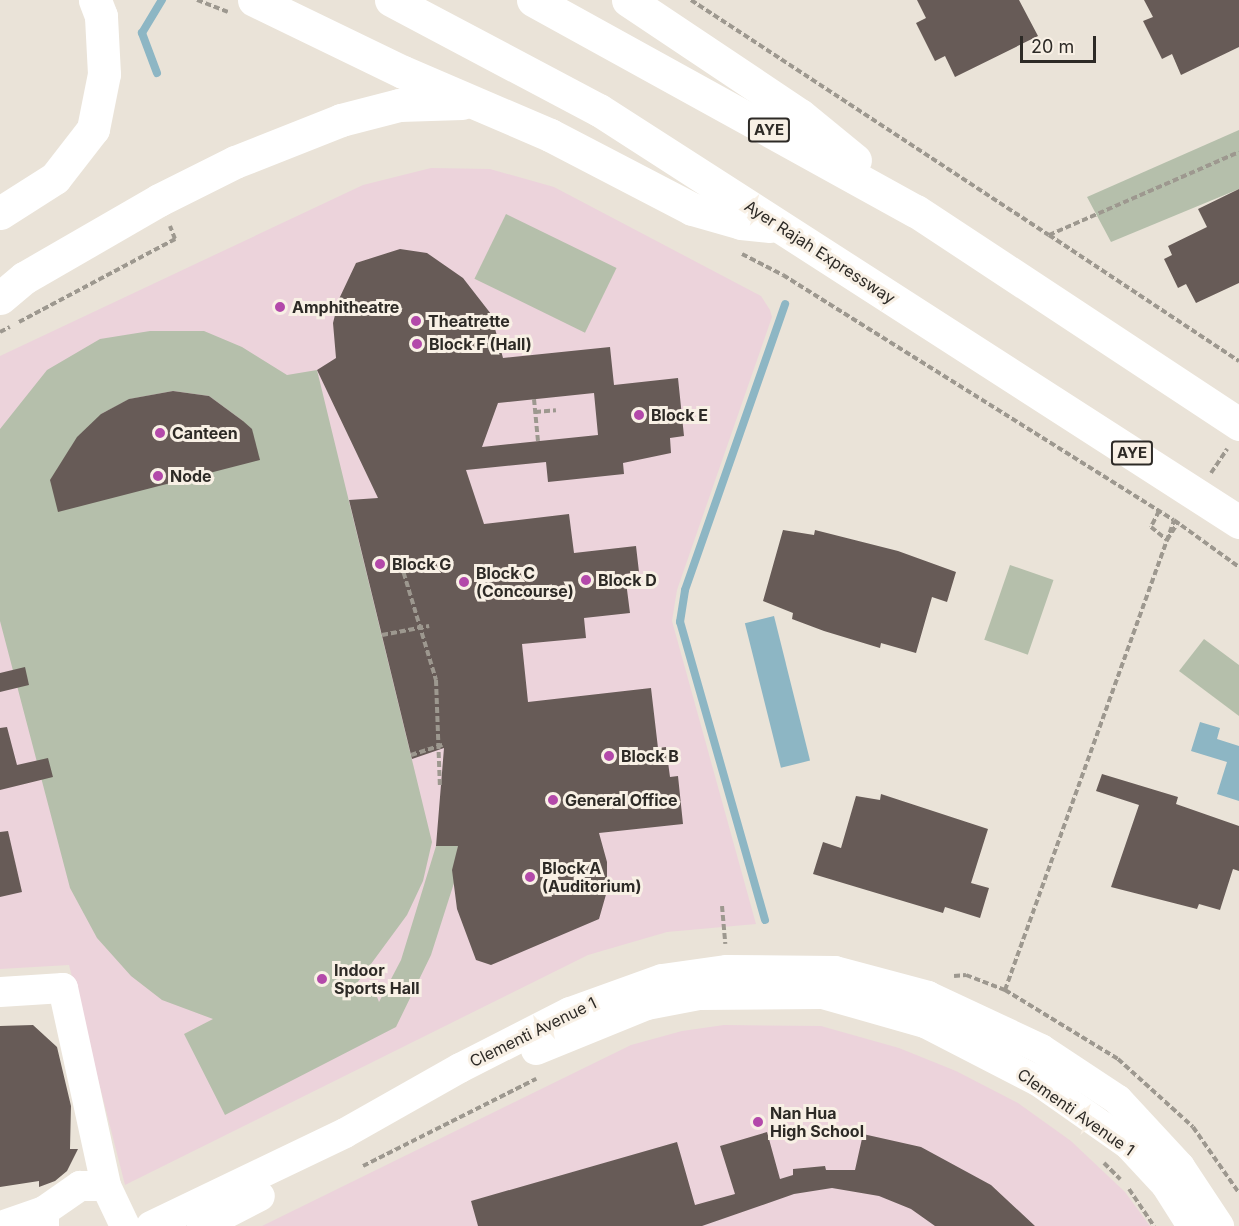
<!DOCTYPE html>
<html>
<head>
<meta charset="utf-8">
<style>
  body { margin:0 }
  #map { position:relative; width:1239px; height:1226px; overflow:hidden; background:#eae3d8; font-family:Inter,sans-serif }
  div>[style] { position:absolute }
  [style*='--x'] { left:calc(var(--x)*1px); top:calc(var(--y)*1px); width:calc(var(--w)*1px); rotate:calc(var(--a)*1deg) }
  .education>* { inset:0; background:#ecd3db }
  .green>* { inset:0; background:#b5bfab; transform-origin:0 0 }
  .water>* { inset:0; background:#8db6c4; transform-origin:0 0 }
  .stream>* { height:8px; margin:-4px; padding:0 4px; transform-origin:4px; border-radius:4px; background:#8db6c4 }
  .building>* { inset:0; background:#675b57 }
  .path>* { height:4px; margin-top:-2px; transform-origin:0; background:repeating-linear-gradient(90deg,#9d988f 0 6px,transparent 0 9px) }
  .minor>* { height:30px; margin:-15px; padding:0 15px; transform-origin:15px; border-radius:15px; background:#fff }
  .highway>* { height:33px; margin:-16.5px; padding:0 16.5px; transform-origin:16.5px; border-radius:16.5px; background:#fff }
  .dots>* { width:16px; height:16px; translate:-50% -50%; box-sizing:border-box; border:3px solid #f8f0e5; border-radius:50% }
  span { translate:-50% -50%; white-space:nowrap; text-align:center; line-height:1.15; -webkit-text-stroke:6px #f8f0e5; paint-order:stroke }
  .shield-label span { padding:2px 4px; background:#f8f0e5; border:2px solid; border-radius:4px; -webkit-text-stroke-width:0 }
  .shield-label { font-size:15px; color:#2d2a26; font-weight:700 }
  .street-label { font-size:16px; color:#2d2a26 }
  .poi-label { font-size:16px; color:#2d2a26; font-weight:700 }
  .left { translate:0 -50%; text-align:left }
  .scale { position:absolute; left:1020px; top:36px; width:76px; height:27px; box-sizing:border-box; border:3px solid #2d2a26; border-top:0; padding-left:8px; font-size:18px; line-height:21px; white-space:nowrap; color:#2d2a26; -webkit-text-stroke:4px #f8f0e5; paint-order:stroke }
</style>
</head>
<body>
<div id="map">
  <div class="education">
    <i style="clip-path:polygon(431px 168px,490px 169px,554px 187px,761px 296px,770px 310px,772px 317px,677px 590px,672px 621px,756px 924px,667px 932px,588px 955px,125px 1185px,69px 965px,0 969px,0 356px,363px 185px)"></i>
    <i style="clip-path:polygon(724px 1025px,821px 1026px,899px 1048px,956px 1071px,1018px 1103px,1071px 1141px,1125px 1192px,1150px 1226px,262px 1226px,631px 1045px,682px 1031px)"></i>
  </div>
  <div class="green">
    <i style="clip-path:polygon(1239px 130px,1239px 189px,1111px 242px,1087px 197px)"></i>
    <i style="left:506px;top:214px;width:123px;height:72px;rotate:26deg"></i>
    <i style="clip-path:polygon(evenodd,150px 331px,204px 331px,242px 347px,287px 375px,317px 370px,432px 842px,423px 881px,407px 915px,357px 983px,374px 989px,379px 1002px,401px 960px,436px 846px,458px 846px,454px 883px,431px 955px,396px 1027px,225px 1115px,184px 1034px,213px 1019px,162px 1000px,131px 976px,97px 938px,70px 888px,0 621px,0 429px,47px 370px,100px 339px,150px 331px,173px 391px,209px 396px,243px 421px,101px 414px,130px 399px,173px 391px)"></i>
    <i style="left:1010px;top:565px;width:46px;height:79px;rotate:19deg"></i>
    <i style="clip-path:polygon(1204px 639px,1239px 665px,1239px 716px,1179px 671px)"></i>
  </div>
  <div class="water">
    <i style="left:774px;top:616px;width:149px;height:30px;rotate:76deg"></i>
    <i style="clip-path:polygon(1200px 722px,1220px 728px,1217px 739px,1239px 746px,1239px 801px,1217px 794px,1227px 762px,1191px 751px)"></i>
  </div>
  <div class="stream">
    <i style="--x:157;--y:73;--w:43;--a:-110.6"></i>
    <i style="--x:142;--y:33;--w:39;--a:-59"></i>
    <i style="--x:765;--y:920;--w:310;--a:-105.9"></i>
    <i style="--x:680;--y:622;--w:32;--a:-81"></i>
    <i style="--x:685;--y:590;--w:303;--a:-70.7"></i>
  </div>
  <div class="building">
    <i style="clip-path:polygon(917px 0,1019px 0,1038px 36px,955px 77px,945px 56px,935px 61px,916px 23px,926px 18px)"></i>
    <i style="clip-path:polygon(1144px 0,1239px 0,1239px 47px,1181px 75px,1172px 54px,1162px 59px,1143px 21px,1153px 17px)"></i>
    <i style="clip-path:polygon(1239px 189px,1239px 283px,1196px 303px,1186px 284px,1178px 288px,1164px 259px,1172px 255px,1168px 246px,1207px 227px,1198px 209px)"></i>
    <i style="clip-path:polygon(evenodd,400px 249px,427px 253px,463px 278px,491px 314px,503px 358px,610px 347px,614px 385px,678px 378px,684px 436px,670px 438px,671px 453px,623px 463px,624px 474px,548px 482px,546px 462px,466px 470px,484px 524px,569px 514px,574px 553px,636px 546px,639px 572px,625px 574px,630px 613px,584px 618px,586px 638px,522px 644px,528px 702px,651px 688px,658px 748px,666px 747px,670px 777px,678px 776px,683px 824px,599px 833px,607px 862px,607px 891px,599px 919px,491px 965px,476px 960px,457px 909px,452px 870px,458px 846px,436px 846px,444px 748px,412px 759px,349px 500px,378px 498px,317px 370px,336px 358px,333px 323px,339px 299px,356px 263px,400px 249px,594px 393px,598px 435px,482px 447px,498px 403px,594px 393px)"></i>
    <i style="clip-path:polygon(173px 391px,209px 396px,243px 421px,252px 429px,260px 460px,58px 512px,50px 480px,77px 437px,101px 414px,129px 399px)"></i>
    <i style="clip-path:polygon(783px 530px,814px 535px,815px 530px,898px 551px,956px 572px,947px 602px,932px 597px,916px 653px,881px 643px,880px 648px,824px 631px,792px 619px,793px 613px,763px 601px)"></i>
    <i style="clip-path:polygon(25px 667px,29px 685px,0 692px,0 673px)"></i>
    <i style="clip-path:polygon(7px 727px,17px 765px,48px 758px,53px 777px,0 790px,0 728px)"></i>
    <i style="clip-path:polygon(1102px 774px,1178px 797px,1176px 804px,1239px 826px,1239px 871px,1233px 869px,1220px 910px,1199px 904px,1197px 909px,1111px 887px,1139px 805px,1096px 791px)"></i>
    <i style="clip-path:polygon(881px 794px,988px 829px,971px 883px,989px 888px,980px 918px,945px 907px,943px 913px,813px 874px,823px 842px,841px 848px,856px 796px,880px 800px)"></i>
    <i style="clip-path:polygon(8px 831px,22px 892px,0 897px,0 832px)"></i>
    <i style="clip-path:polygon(33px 1025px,57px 1047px,71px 1106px,70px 1149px,78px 1149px,67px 1171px,55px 1181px,39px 1187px,39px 1181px,0 1187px,0 1026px)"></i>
    <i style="clip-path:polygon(767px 1132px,780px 1179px,793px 1175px,793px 1169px,825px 1166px,826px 1170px,855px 1170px,863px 1134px,921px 1147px,991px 1185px,1035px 1226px,935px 1226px,911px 1209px,879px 1196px,832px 1188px,794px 1194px,702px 1226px,478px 1226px,471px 1201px,677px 1142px,695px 1205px,735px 1194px,720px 1146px)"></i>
  </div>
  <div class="path">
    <i style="--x:197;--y:0;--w:33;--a:21"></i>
    <i style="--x:691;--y:0;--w:428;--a:33.3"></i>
    <i style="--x:1049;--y:235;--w:207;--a:-23.6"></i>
    <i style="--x:1049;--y:235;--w:228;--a:33.6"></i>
    <i style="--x:742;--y:254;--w:46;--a:27.1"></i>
    <i style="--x:783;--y:275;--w:461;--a:32.1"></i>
    <i style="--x:19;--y:322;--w:177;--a:-28"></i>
    <i style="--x:175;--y:239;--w:14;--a:-111"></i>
    <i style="--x:0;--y:332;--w:11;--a:-27"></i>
    <i style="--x:534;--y:399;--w:42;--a:84.6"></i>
    <i style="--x:535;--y:412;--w:21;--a:-5"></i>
    <i style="--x:1211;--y:473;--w:29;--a:-56"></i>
    <i style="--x:1159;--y:511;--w:18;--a:117"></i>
    <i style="--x:1151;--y:527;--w:21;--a:39"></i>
    <i style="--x:1167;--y:540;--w:22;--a:-58"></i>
    <i style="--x:401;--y:564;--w:121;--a:73.2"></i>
    <i style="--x:436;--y:680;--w:108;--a:87.9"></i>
    <i style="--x:382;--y:635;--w:48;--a:-10.8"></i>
    <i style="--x:411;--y:755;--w:33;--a:-18"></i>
    <i style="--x:722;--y:906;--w:38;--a:85"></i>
    <i style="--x:954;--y:976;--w:12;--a:-5"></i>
    <i style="--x:966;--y:975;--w:42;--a:21"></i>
    <i style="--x:1005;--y:990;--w:132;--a:31.4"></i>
    <i style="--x:1118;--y:1059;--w:101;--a:42.2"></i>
    <i style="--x:1193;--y:1127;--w:80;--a:55.1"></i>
    <i style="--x:1005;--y:990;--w:499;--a:-70.2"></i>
    <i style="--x:1174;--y:520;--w:80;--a:35.9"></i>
    <i style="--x:1104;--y:1163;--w:23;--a:45"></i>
    <i style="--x:363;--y:1166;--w:194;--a:-26.7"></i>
    <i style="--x:1129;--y:1189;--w:45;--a:56"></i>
  </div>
  <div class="minor">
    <i style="--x:0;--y:992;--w:63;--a:-3.6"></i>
    <i style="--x:63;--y:988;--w:203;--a:77.7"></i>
    <i style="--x:536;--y:1050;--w:120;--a:-22.1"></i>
    <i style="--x:647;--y:1005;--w:53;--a:-10.9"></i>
    <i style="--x:699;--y:995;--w:124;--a:-0.5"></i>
    <i style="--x:823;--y:994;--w:106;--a:15.9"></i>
    <i style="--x:925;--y:1023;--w:127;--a:27.2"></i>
    <i style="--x:1038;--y:1081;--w:111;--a:35.1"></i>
    <i style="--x:1129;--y:1145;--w:54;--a:47.2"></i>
    <i style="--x:1166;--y:1185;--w:49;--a:57.6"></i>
    <i style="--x:1;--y:1226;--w:46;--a:-19.2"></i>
    <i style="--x:44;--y:1226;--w:15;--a:-90"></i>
    <i style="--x:44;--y:1211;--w:44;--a:-34.8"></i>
    <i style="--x:80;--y:1186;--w:26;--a:0"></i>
    <i style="--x:106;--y:1186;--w:44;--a:64.6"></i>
    <i style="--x:151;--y:1226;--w:215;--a:-25.6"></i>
    <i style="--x:345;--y:1133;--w:132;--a:-29.5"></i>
    <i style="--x:460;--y:1068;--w:123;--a:-27"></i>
    <i style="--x:570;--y:1012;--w:98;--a:-19.7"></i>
    <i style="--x:662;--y:979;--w:66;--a:-7.9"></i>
    <i style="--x:727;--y:970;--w:108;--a:0.5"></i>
    <i style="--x:835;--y:971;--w:96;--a:15"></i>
    <i style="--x:928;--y:996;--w:125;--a:25.1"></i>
    <i style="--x:1041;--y:1049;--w:92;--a:33.5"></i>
    <i style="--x:1118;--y:1100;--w:91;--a:47.2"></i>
    <i style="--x:1180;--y:1167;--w:71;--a:56.5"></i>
    <i style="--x:202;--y:1226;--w:65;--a:-27.3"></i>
  </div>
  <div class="highway">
    <i style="--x:254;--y:0;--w:165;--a:25.8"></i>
    <i style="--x:403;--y:72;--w:160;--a:23.2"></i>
    <i style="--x:550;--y:135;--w:160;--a:27.5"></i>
    <i style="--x:692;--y:209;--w:51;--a:15.9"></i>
    <i style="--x:741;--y:223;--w:29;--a:6"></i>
    <i style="--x:391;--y:0;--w:235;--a:27.9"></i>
    <i style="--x:599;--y:110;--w:761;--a:32.77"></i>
    <i style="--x:533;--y:0;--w:437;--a:28.9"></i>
    <i style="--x:916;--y:211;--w:387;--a:33.4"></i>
    <i style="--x:628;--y:0;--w:207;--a:33.8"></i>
    <i style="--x:800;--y:115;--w:71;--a:39.3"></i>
    <i style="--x:0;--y:213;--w:65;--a:-32.5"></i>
    <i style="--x:55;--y:178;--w:62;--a:-52.2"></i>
    <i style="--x:93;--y:129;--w:56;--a:-78.7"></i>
    <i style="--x:104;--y:74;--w:58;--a:-93"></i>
    <i style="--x:101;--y:16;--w:17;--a:-111"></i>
    <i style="--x:0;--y:298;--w:31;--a:-40"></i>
    <i style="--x:24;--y:278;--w:156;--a:-30"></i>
    <i style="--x:159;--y:200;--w:85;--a:-26.6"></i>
    <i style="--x:235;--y:162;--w:114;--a:-21.6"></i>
    <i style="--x:341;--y:120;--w:60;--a:-14.5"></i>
    <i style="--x:399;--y:105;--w:63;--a:-1.8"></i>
  </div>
  <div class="dots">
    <i style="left:280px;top:307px;background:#b349aa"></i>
    <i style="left:416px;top:321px;background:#b349aa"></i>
    <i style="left:417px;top:344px;background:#b349aa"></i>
    <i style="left:639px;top:415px;background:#b349aa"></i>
    <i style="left:160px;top:433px;background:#b349aa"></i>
    <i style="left:158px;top:476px;background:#b349aa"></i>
    <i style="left:380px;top:564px;background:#b349aa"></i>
    <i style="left:586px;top:580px;background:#b349aa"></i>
    <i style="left:464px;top:582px;background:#b349aa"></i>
    <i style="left:609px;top:756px;background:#b349aa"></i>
    <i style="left:553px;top:800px;background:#b349aa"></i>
    <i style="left:530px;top:877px;background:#b349aa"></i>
    <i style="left:322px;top:979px;background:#b349aa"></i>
    <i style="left:758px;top:1122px;background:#b349aa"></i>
  </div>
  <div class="shield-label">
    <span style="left:769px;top:130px">AYE</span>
    <span style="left:1132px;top:453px">AYE</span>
  </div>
  <div class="street-label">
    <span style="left:820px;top:252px;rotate:33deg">Ayer Rajah Expressway</span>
    <span style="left:533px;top:1032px;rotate:-26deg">Clementi Avenue 1</span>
    <span style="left:1076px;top:1112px;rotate:35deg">Clementi Avenue 1</span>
  </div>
  <div class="poi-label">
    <span class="left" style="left:292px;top:307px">Amphitheatre</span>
    <span class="left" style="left:428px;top:321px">Theatrette</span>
    <span class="left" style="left:429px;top:344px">Block F (Hall)</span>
    <span class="left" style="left:651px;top:415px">Block E</span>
    <span class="left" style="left:172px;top:433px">Canteen</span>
    <span class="left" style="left:170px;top:476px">Node</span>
    <span class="left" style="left:392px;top:564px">Block G</span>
    <span class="left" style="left:476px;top:582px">Block C<br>(Concourse)</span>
    <span class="left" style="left:598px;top:580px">Block D</span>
    <span class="left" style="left:621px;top:756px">Block B</span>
    <span class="left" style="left:565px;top:800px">General Office</span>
    <span class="left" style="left:542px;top:877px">Block A<br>(Auditorium)</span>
    <span class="left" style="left:334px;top:979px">Indoor<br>Sports Hall</span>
    <span class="left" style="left:770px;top:1122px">Nan Hua<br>High School</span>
  </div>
  <div class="scale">20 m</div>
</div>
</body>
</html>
